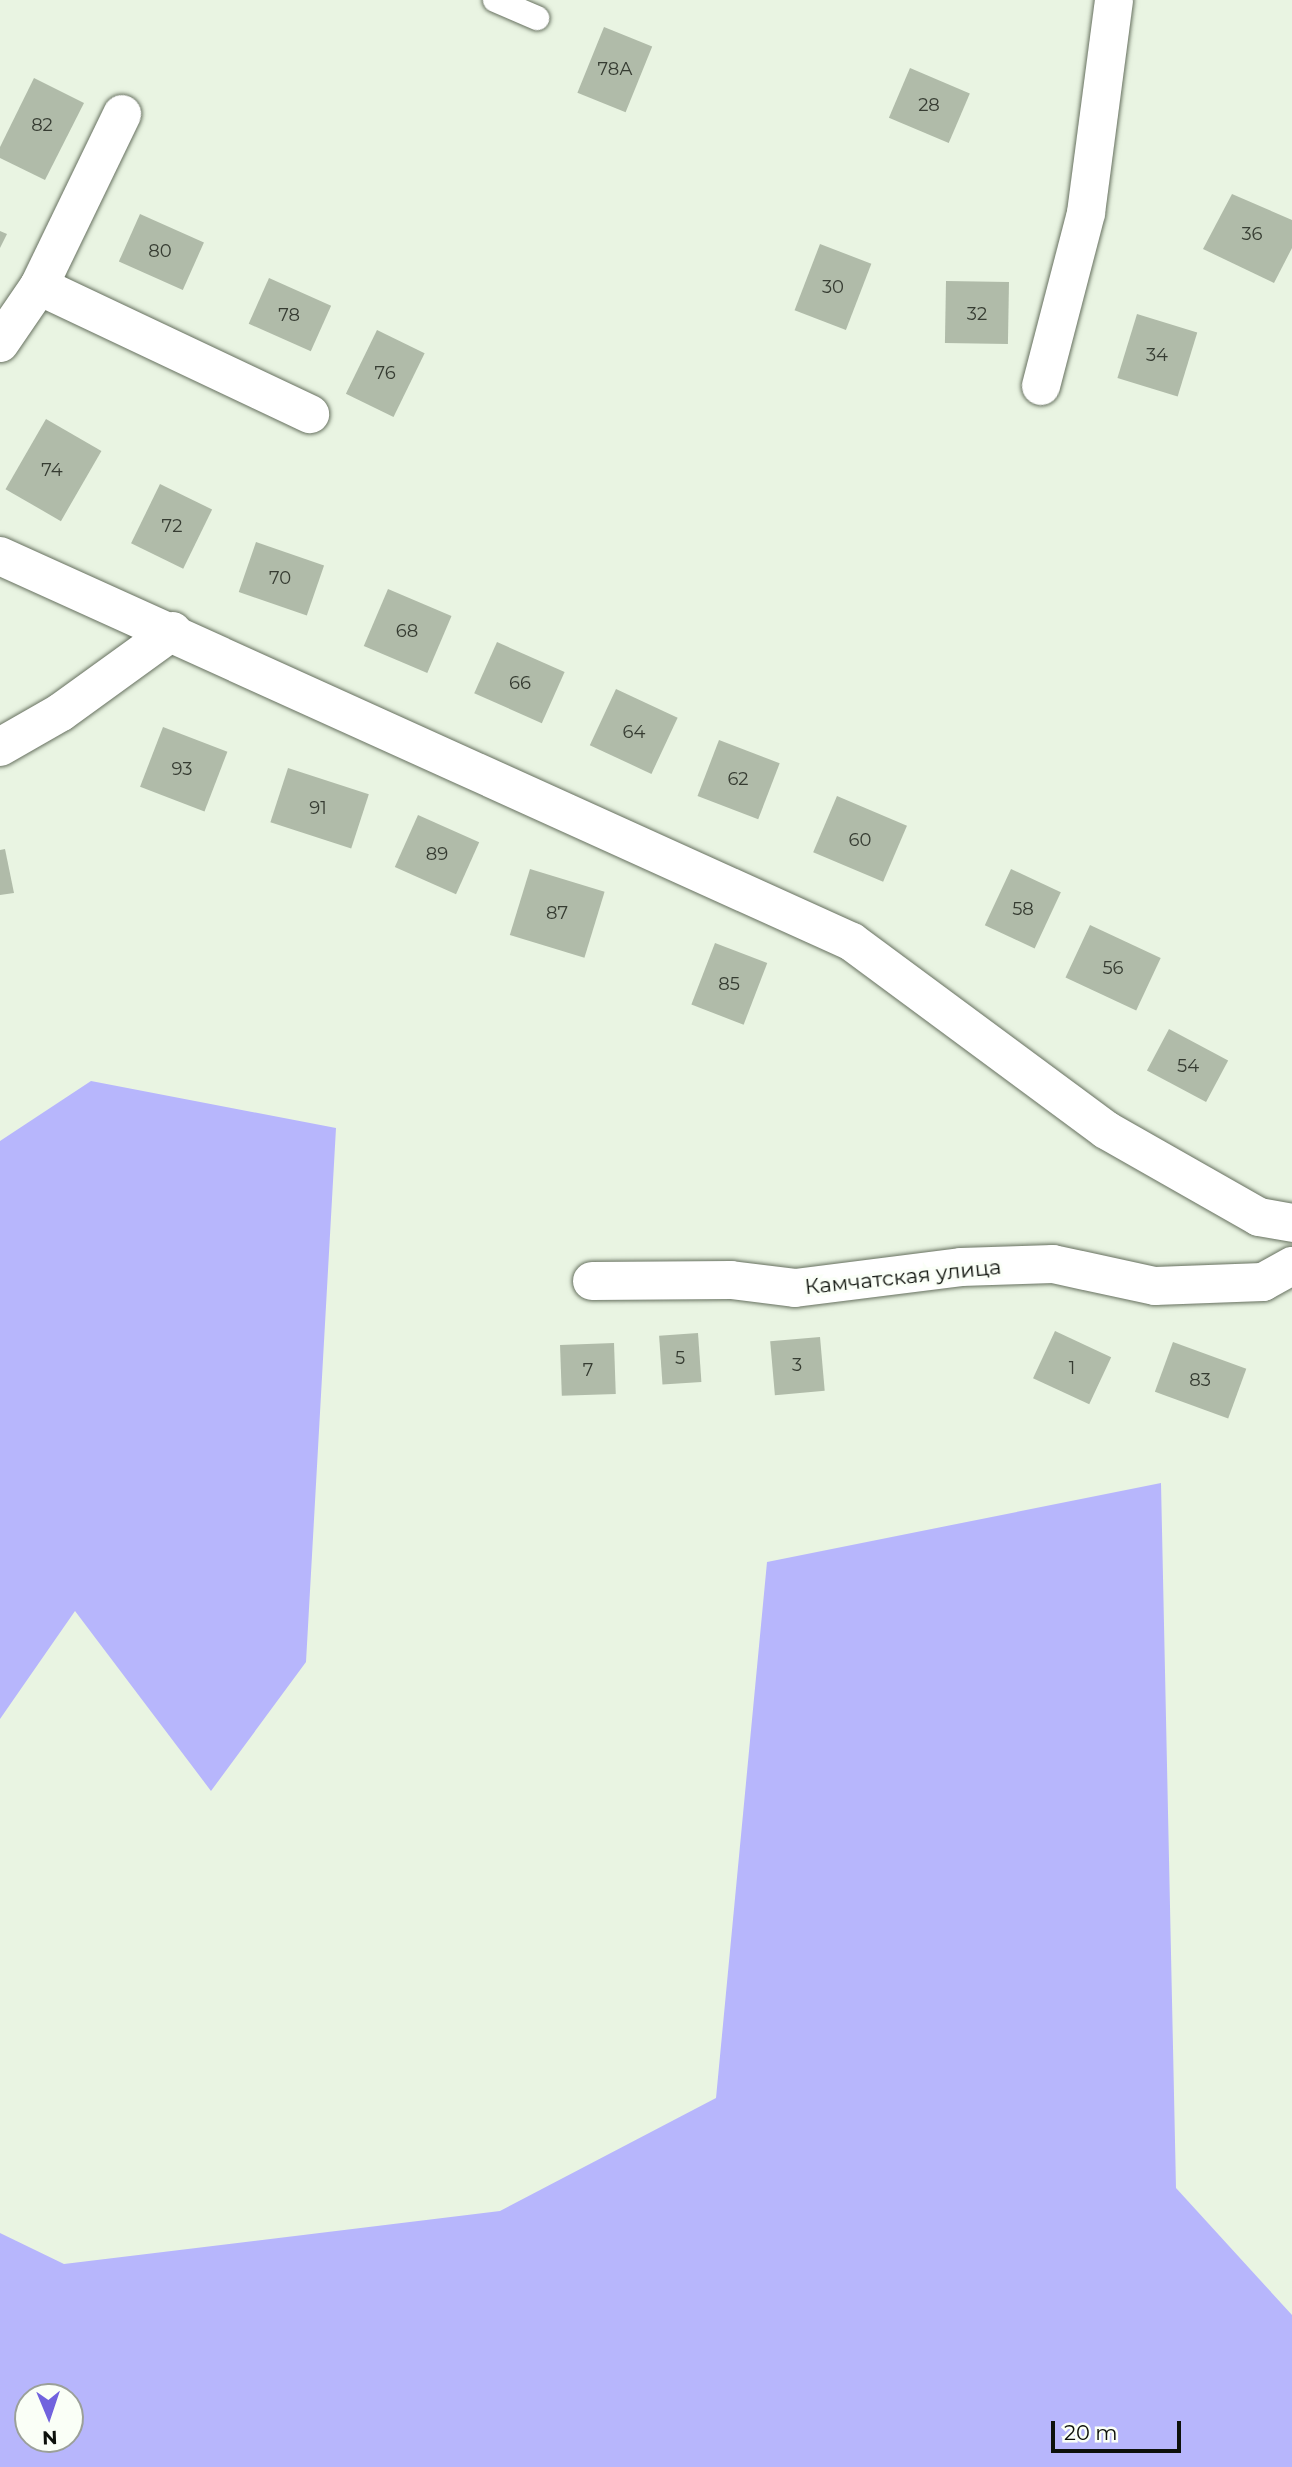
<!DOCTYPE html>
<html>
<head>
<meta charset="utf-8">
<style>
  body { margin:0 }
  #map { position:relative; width:1292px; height:2467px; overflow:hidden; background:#e9f4e2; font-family:Montserrat,sans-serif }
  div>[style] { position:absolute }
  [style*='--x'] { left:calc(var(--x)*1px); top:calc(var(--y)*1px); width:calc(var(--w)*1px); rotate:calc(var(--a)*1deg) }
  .green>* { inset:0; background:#b7b6fc }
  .building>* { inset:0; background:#b0bba9; transform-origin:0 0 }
  .roads { filter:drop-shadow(0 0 2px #66705f) drop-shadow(0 0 2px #66705f) }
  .lane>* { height:24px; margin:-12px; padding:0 12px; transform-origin:12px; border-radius:12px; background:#fff }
  .street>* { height:38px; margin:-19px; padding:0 19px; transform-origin:19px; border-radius:19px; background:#fff }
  span { translate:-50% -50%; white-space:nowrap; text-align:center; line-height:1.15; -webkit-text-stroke:6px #fafff7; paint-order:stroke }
  .number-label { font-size:18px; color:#363c32 }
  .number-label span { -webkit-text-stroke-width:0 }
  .street-label { font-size:21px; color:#0d110b }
  .north { position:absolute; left:14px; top:2383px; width:70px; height:70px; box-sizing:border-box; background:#fafff7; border:2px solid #9ba099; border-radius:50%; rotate:178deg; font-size:19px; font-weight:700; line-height:28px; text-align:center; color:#0d110b }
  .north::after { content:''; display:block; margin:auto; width:24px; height:32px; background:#7163de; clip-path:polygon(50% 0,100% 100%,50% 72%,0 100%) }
  .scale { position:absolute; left:1051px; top:2421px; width:130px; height:32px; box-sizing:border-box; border:4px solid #0d110b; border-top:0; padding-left:9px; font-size:21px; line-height:24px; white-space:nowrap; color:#0d110b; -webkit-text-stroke:5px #fafff7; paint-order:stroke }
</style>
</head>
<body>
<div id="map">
  <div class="green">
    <i style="clip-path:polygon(91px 1081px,336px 1128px,306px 1662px,211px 1791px,75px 1611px,0 1719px,0 1141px)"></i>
    <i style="clip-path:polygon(evenodd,1161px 1483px,1176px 2188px,1292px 2315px,1292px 2467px,0 2467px,0 2233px,64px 2264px,500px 2211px,716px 2098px,767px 1562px,1161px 1483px,70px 2397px,70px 2439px,28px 2439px,28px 2397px,70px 2397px)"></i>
  </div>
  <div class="building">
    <i style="left:604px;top:27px;width:52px;height:71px;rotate:22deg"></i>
    <i style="left:910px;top:68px;width:65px;height:54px;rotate:23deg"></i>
    <i style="clip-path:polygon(34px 78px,84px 103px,45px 180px,0 158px,0 147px)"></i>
    <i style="clip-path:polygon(1232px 194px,1292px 220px,1292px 248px,1274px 283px,1203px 249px)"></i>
    <i style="left:140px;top:214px;width:70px;height:52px;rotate:24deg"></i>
    <i style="clip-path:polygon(0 231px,7px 234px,0 248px)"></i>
    <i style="left:820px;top:244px;width:55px;height:71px;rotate:21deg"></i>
    <i style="left:269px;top:278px;width:68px;height:50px;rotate:24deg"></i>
    <i style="left:1009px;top:282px;width:62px;height:63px;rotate:91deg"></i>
    <i style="left:1137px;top:314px;width:63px;height:67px;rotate:17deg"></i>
    <i style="left:377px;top:330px;width:53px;height:71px;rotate:26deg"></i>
    <i style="left:46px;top:419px;width:64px;height:81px;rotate:30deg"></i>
    <i style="left:160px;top:484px;width:58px;height:66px;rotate:26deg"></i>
    <i style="left:256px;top:542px;width:72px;height:53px;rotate:19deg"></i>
    <i style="left:388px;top:589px;width:69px;height:62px;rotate:23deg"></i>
    <i style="left:497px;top:642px;width:74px;height:56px;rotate:24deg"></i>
    <i style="left:616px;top:689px;width:68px;height:62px;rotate:25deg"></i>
    <i style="left:163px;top:727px;width:69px;height:64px;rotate:21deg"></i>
    <i style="left:719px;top:740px;width:65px;height:60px;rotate:21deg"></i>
    <i style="left:288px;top:768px;width:85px;height:57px;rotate:18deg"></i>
    <i style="left:837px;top:796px;width:76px;height:61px;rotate:23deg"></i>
    <i style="left:418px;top:815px;width:67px;height:57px;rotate:24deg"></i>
    <i style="clip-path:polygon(5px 849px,14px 893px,0 895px,0 850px)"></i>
    <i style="left:530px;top:869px;width:78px;height:69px;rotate:17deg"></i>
    <i style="left:1011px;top:869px;width:55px;height:62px;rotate:25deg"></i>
    <i style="left:1090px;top:925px;width:78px;height:58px;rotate:25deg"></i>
    <i style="left:715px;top:943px;width:56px;height:66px;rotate:21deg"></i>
    <i style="left:1169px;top:1029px;width:67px;height:47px;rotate:28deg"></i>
    <i style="left:1055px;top:1331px;width:62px;height:52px;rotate:25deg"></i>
    <i style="left:698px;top:1333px;width:49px;height:39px;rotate:86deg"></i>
    <i style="left:820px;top:1337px;width:54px;height:50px;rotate:85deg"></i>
    <i style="left:1173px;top:1342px;width:78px;height:53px;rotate:20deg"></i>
    <i style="left:614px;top:1343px;width:51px;height:54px;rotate:88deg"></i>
  </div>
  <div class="roads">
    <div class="lane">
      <i style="--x:495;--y:0;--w:46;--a:23.2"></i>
    </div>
    <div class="street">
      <i style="--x:39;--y:286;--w:300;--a:25.3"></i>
      <i style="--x:0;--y:343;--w:69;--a:-55.6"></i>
      <i style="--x:39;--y:286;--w:191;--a:-64.2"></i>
      <i style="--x:1041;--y:386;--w:179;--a:-75.4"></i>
      <i style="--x:1086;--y:213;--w:215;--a:-82.5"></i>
      <i style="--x:0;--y:556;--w:935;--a:24.37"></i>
      <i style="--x:852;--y:942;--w:316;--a:36.5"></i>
      <i style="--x:1106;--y:1130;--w:176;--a:29.6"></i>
      <i style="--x:1259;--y:1217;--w:34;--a:10"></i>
      <i style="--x:0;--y:747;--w:70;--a:-29.8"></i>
      <i style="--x:61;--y:712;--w:138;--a:-35.9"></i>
      <i style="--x:592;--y:1281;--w:139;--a:-0.4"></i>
      <i style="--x:731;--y:1280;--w:64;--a:7.1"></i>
      <i style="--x:795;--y:1288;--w:167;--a:-7.2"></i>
      <i style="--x:961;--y:1267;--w:92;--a:-1.9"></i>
      <i style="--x:1053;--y:1264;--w:104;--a:12.2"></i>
      <i style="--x:1155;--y:1286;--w:108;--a:-2.1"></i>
      <i style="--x:1263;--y:1282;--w:33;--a:-29"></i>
    </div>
  </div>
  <div class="number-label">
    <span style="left:615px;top:69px">78А</span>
    <span style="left:929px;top:105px">28</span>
    <span style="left:42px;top:125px">82</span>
    <span style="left:1252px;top:234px">36</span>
    <span style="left:160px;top:251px">80</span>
    <span style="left:833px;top:287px">30</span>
    <span style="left:977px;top:314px">32</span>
    <span style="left:289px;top:315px">78</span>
    <span style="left:1157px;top:355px">34</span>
    <span style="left:385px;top:373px">76</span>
    <span style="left:52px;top:470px">74</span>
    <span style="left:172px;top:526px">72</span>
    <span style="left:280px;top:578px">70</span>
    <span style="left:407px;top:631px">68</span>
    <span style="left:520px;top:683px">66</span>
    <span style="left:634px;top:732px">64</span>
    <span style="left:182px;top:769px">93</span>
    <span style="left:738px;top:779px">62</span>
    <span style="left:318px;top:808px">91</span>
    <span style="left:860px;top:840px">60</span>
    <span style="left:437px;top:854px">89</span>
    <span style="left:1023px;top:909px">58</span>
    <span style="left:557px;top:913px">87</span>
    <span style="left:1113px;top:968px">56</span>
    <span style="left:729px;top:984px">85</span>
    <span style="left:1188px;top:1066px">54</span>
    <span style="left:680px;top:1358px">5</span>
    <span style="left:797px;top:1365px">3</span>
    <span style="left:1072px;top:1368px">1</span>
    <span style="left:588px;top:1370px">7</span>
    <span style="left:1200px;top:1380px">83</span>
  </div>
  <div class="street-label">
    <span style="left:903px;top:1277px;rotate:-6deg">Камчатская улица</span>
  </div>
  <div class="north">N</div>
  <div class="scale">20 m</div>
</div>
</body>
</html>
